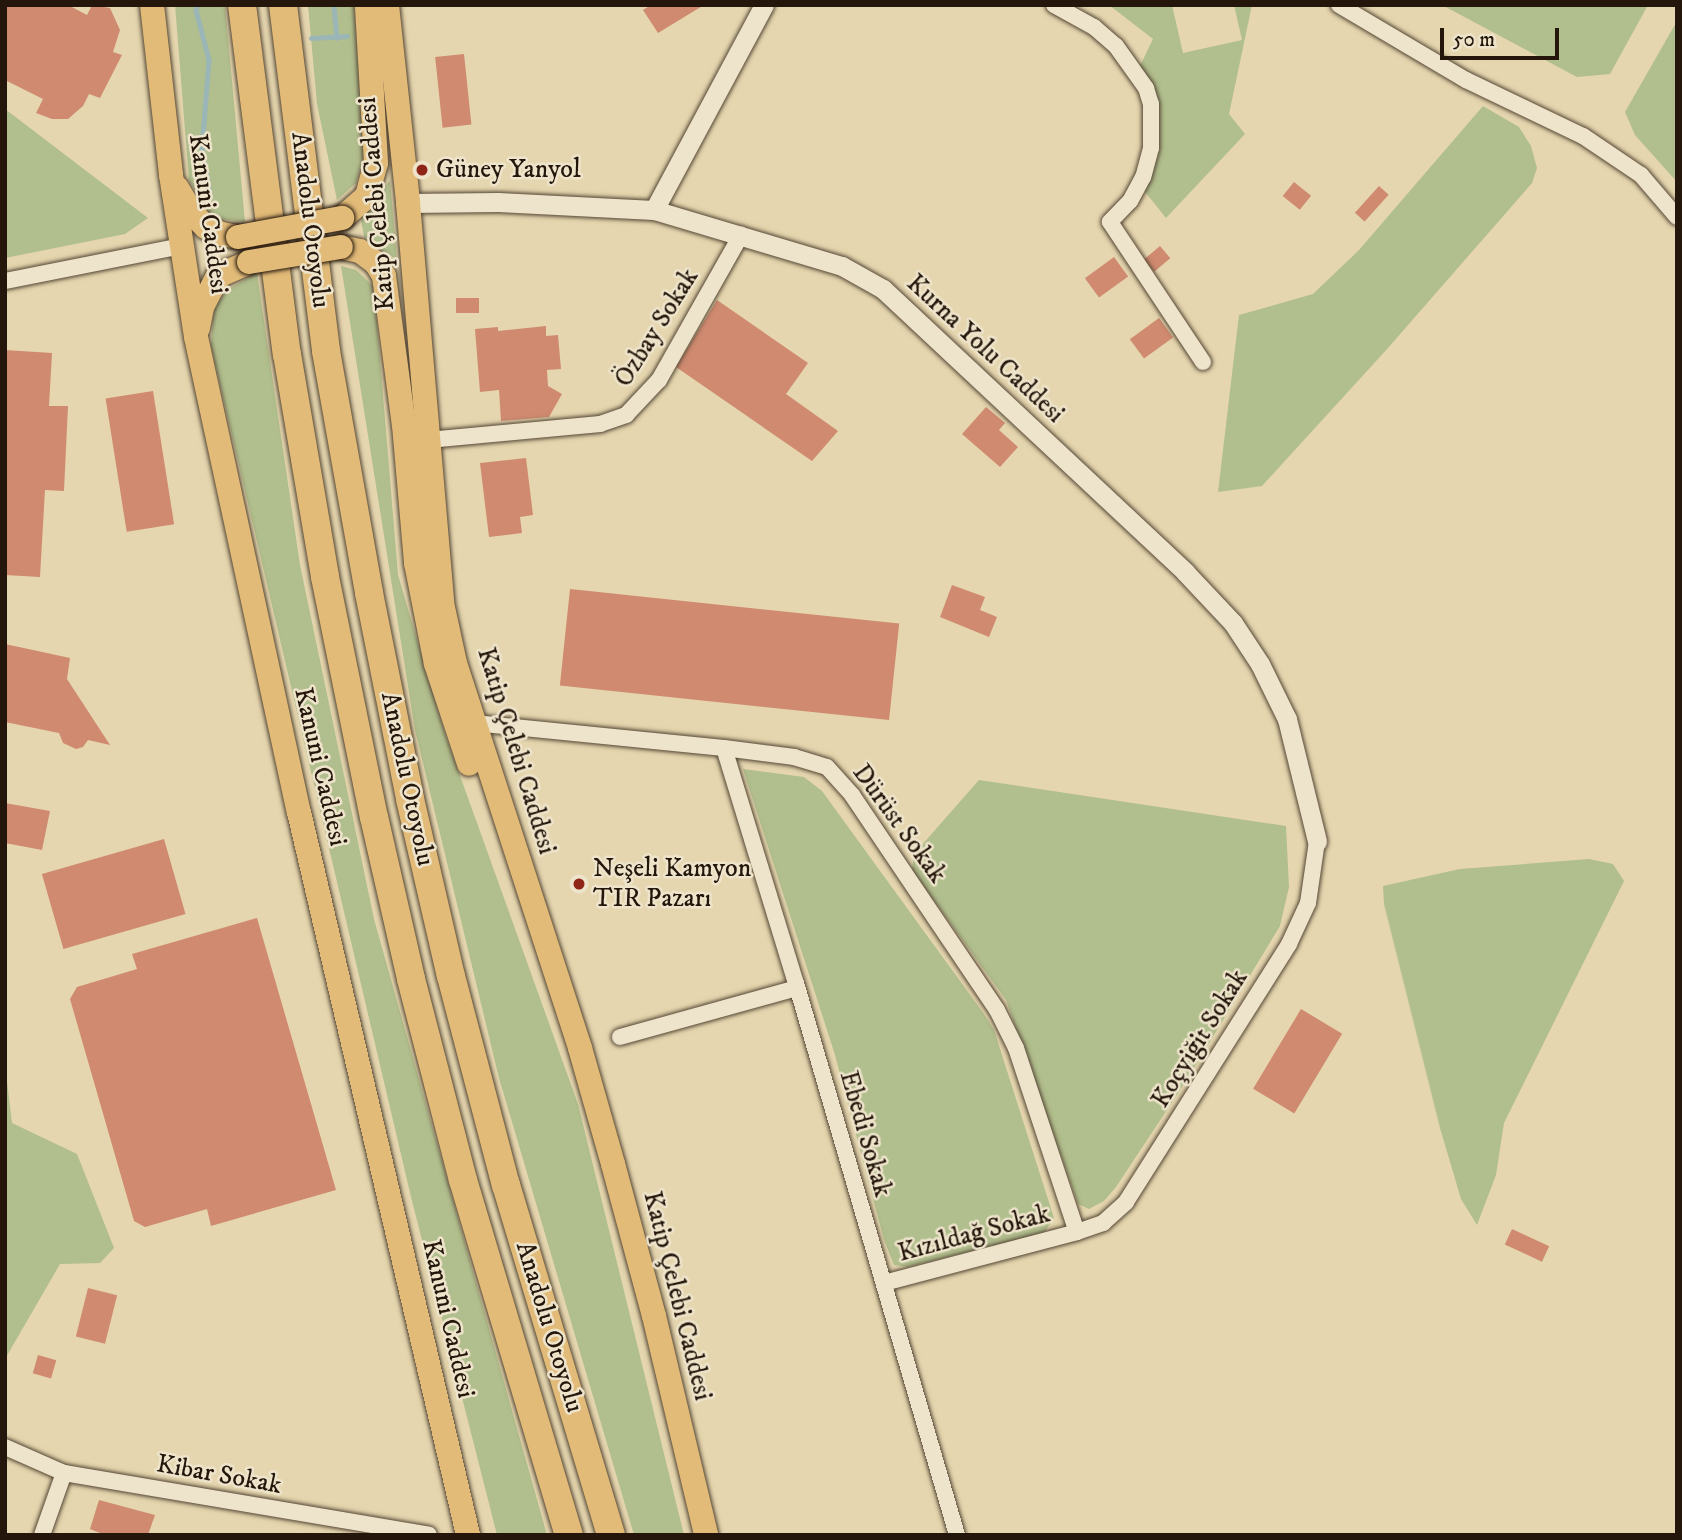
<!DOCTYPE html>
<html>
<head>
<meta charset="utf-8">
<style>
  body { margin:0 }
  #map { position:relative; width:1682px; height:1540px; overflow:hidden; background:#e5d6af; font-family:"IM FELL DW Pica",serif }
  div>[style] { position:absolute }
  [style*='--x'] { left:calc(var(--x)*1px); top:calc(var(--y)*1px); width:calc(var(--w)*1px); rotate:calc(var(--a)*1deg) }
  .green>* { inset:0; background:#b1be8d }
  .stream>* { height:4.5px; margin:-2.25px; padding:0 2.25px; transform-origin:2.25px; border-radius:2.25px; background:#9ab6b6 }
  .building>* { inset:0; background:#cf8a70; transform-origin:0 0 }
  .roads { filter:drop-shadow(0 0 2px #544634) drop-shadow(0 0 2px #544634) }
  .minor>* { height:16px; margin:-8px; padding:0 8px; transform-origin:8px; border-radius:8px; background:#eee4cb }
  .tertiary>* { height:19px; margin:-9.5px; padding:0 9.5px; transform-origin:9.5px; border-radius:9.5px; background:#eee4cb }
  .primary>* { height:24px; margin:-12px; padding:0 12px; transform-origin:12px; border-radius:12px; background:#e2bb78 }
  .motorway>* { height:28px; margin:-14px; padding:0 14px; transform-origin:14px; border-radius:14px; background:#e2bb78 }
  .bridges { filter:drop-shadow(0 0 2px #24160b) drop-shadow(0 0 2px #24160b) }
  .primary-bridge>* { height:24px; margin:-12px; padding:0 12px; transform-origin:12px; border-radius:12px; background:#e2bb78 }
  .dots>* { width:19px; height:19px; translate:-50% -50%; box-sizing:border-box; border:4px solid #eee4cb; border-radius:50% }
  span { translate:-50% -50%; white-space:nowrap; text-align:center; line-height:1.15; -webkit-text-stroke:5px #eee4cb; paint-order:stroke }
  .poi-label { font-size:26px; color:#24160b }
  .left { translate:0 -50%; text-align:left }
  .street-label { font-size:26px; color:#24160b }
  .frame { position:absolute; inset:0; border:7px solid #24160b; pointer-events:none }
  .scale { position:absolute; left:1440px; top:28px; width:119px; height:32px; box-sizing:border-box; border:4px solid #24160b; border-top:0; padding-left:9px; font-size:21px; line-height:24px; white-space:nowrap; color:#24160b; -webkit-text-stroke:5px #eee4cb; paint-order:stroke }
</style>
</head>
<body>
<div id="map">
  <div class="green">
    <i style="clip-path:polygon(175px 5px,225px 5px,245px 222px,211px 218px,189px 180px)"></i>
    <i style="clip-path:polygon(308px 5px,354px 5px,364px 155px,356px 183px,337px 200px,317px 104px)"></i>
    <i style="clip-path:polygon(1109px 5px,1172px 5px,1183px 53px,1242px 40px,1234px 5px,1252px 5px,1229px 114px,1245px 134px,1166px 218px,1142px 188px,1158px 149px,1159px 117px,1154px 89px,1139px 68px,1153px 39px)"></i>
    <i style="clip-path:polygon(1442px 5px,1648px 5px,1610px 74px,1577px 77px)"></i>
    <i style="clip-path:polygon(1677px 21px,1677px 182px,1635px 135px,1625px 112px)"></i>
    <i style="clip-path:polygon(1483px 106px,1519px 127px,1531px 146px,1537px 168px,1532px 183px,1388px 348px,1262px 486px,1218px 492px,1239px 315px,1313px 294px,1359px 250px)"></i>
    <i style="clip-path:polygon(5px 109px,148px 218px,125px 234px,5px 258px)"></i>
    <i style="clip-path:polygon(390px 180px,397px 260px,364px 237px,361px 219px)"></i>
    <i style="clip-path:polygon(341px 266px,356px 270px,374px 287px,398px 575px,445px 734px,578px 1104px,684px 1535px,634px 1535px,499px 1078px,415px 730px)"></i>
    <i style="clip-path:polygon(257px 273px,300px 565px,374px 919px,547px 1535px,497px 1535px,411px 1197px,211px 346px,214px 308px,227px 290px)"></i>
    <i style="clip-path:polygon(743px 769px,804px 777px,822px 791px,984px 1014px,994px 1030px,1054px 1218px,1044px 1233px,907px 1267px,894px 1265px,884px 1240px,835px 1055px)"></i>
    <i style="clip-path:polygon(979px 780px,1286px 826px,1289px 887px,1280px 926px,1188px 1078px,1116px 1187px,1104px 1201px,1089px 1209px,1078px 1204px,1006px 1000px,912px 870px,914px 854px)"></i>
    <i style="clip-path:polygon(1589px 859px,1613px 864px,1624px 881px,1504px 1123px,1496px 1175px,1477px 1225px,1461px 1199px,1440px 1128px,1384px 904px,1383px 886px,1460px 869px)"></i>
    <i style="clip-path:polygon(5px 1064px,12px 1123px,77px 1154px,114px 1248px,100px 1263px,60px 1264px,5px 1359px)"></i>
  </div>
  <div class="stream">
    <i style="--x:198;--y:5;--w:5;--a:112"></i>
    <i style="--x:196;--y:10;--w:52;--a:75.4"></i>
    <i style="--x:209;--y:60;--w:89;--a:94.5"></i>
    <i style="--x:202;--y:149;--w:45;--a:79.7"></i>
    <i style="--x:334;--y:5;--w:33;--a:85"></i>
    <i style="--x:311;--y:38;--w:36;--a:-3"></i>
  </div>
  <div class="building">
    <i style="clip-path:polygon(5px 5px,68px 5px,87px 15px,92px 5px,110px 8px,120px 30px,113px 52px,122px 55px,100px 98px,89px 94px,83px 106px,68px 119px,52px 119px,36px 113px,43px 99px,5px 80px)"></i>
    <i style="clip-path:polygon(651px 5px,704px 5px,658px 33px,643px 10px)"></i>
    <i style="left:464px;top:54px;width:71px;height:29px;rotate:84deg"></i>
    <i style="left:1294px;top:182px;width:22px;height:18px;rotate:39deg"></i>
    <i style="left:1379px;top:186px;width:13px;height:36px;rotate:42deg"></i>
    <i style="left:1160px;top:246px;width:16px;height:21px;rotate:50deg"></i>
    <i style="left:1114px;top:257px;width:24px;height:36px;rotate:54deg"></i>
    <i style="left:456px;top:298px;width:23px;height:15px"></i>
    <i style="clip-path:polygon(717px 300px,808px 363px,786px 394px,838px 431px,812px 461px,676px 367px)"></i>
    <i style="left:1159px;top:318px;width:24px;height:36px;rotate:54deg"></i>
    <i style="clip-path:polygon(546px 326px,546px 336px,558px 335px,561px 369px,547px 370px,548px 386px,562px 394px,549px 417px,501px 421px,499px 390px,480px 392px,475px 329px,498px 327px,498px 331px)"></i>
    <i style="clip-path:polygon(5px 350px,52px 353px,49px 406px,68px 406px,64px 491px,45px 490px,40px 577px,5px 575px)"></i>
    <i style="left:153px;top:391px;width:135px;height:48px;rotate:81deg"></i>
    <i style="clip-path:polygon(986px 407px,1005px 423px,999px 430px,1018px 447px,1000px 467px,962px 434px)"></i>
    <i style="clip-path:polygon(526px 458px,533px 515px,520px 517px,522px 533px,489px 537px,480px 463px)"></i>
    <i style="clip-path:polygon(952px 585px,985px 597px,980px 610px,997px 617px,989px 637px,940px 617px)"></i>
    <i style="left:570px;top:589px;width:331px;height:97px;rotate:6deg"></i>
    <i style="clip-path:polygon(5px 644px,70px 658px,67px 679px,110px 745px,88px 740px,83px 747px,76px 749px,63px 743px,59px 733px,5px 722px)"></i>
    <i style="clip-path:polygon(5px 803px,50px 811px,42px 850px,5px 843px)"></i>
    <i style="left:164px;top:839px;width:78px;height:127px;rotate:74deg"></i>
    <i style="clip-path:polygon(257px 918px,336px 1190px,211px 1226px,207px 1209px,145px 1227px,134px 1221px,70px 999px,77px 987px,137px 969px,132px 954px)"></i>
    <i style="left:1301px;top:1009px;width:48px;height:93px;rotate:31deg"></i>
    <i style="left:1512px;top:1229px;width:41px;height:17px;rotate:25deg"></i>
    <i style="left:88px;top:1288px;width:30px;height:50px;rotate:14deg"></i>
    <i style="left:38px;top:1355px;width:19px;height:19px;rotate:16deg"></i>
    <i style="clip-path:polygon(99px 1500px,155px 1515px,148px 1535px,105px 1535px,90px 1529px)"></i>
  </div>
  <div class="roads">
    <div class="minor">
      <i style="--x:1054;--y:5;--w:46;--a:28.8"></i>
      <i style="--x:1094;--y:27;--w:29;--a:41"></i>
      <i style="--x:1116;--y:46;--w:52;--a:54.5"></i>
      <i style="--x:1146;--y:88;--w:17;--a:73"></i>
      <i style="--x:1151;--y:104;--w:44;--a:90"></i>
      <i style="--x:1151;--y:148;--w:30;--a:105"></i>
      <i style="--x:1143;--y:177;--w:27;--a:118"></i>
      <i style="--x:1130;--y:201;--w:29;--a:134"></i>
      <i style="--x:1110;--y:222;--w:168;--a:56.4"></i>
      <i style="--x:1339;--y:5;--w:147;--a:30.6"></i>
      <i style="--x:1466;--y:80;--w:130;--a:25.6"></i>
      <i style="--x:1583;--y:136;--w:70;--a:33.9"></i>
      <i style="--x:1641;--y:175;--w:55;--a:49.4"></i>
      <i style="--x:5;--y:281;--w:179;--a:-11.2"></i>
      <i style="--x:428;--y:440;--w:173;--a:-5.3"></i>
      <i style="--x:600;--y:424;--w:28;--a:-19"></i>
      <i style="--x:626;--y:415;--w:48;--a:-46.7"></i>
      <i style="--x:659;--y:380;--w:167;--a:-60.5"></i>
      <i style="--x:474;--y:723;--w:251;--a:5.7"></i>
      <i style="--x:724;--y:748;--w:71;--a:7.3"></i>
      <i style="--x:794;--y:757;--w:34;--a:17"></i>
      <i style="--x:827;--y:767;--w:38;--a:48"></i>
      <i style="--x:852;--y:795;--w:259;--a:56"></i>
      <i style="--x:997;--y:1010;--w:42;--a:63.4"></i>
      <i style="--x:1016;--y:1048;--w:194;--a:71.7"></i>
      <i style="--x:724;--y:748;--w:246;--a:73"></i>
      <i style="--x:796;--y:983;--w:575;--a:73.74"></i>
      <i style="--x:620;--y:1037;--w:184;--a:-15.5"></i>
      <i style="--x:884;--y:1283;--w:200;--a:-14.8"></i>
      <i style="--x:1077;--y:1232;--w:28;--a:-19"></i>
      <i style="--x:1103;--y:1223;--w:31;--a:-42"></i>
      <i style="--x:1126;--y:1202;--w:305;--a:-57.7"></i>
      <i style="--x:1289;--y:944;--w:45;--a:-65.1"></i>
      <i style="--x:1308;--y:903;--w:63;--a:-81.7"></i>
      <i style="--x:5;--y:1447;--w:64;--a:23.8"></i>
      <i style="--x:64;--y:1473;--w:370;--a:9.6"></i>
      <i style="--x:42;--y:1535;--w:66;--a:-70.5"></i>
    </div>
    <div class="tertiary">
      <i style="--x:408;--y:203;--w:90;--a:-0.6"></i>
      <i style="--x:498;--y:202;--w:156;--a:2.9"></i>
      <i style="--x:654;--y:210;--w:196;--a:16.6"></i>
      <i style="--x:842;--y:266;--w:47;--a:29.3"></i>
      <i style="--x:883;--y:289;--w:414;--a:43.1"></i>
      <i style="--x:1185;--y:572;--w:70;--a:46.7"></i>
      <i style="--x:1233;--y:623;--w:49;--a:56.6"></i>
      <i style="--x:1260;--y:664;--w:61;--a:63.9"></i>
      <i style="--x:1287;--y:719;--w:126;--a:76.2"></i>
      <i style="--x:654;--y:210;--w:233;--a:-61.8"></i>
    </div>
    <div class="primary">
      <i style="--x:152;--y:5;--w:171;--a:83.6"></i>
      <i style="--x:171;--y:175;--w:164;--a:81.2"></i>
      <i style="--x:196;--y:337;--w:486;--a:77.8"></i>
      <i style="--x:299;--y:812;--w:742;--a:76.84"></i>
      <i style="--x:387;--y:5;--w:199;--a:83.9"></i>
      <i style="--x:408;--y:203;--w:401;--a:85.1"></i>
      <i style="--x:442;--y:603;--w:61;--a:77.8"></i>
      <i style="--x:455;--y:663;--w:405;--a:72"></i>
      <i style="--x:580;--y:1048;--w:121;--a:74.1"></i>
      <i style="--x:613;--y:1164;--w:157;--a:74.9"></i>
      <i style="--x:654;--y:1316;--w:225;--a:76.6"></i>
      <i style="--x:177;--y:188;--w:29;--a:59"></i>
      <i style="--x:192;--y:213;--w:20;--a:45"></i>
      <i style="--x:206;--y:227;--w:17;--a:24"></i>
      <i style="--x:222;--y:234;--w:16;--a:11"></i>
      <i style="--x:342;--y:218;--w:33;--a:-41"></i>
      <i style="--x:367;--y:196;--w:34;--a:-75"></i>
      <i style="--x:376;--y:163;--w:158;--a:-93.3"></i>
      <i style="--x:341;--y:247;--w:19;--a:12"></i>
      <i style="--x:360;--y:251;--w:20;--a:37"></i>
      <i style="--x:376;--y:263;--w:15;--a:58"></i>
      <i style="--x:384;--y:276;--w:150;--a:82.4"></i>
      <i style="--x:404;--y:425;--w:139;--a:85"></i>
      <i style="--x:416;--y:563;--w:103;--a:78.8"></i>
      <i style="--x:436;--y:664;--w:105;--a:71.7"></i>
      <i style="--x:198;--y:328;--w:21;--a:-79"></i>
      <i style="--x:202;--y:307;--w:35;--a:-63"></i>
      <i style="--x:218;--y:276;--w:34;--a:-24"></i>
    </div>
    <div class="motorway">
      <i style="--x:242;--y:5;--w:352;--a:82.7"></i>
      <i style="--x:287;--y:354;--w:226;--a:80.3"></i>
      <i style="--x:325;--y:577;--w:245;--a:78.5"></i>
      <i style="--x:374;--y:817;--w:166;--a:77.1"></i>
      <i style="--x:411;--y:979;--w:208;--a:75.5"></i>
      <i style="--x:463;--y:1180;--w:370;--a:73.4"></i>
      <i style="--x:283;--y:5;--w:349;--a:82.9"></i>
      <i style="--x:326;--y:351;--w:246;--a:79.9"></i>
      <i style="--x:369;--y:593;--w:210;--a:78.7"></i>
      <i style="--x:410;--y:799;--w:182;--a:77"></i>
      <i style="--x:451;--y:976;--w:216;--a:75.3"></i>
      <i style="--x:506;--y:1185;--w:365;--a:73.3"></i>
    </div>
  </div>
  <div class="bridges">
    <div class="primary-bridge">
      <i style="--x:238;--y:237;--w:106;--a:-10.4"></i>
      <i style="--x:249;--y:262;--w:93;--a:-9.3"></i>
    </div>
  </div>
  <div class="dots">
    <i style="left:422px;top:170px;background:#8f2418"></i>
    <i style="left:579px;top:884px;background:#8f2418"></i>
  </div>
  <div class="poi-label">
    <span class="left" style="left:436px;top:170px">Güney Yanyol</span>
    <span class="left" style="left:593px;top:884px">Neşeli Kamyon<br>TIR Pazarı</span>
  </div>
  <div class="street-label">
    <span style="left:377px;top:204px;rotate:-95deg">Katip Çelebi Caddesi</span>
    <span style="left:208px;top:214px;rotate:82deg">Kanuni Caddesi</span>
    <span style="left:310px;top:220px;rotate:83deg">Anadolu Otoyolu</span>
    <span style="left:657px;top:328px;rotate:-58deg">Özbay Sokak</span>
    <span style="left:985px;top:349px;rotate:43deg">Kurna Yolu Caddesi</span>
    <span style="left:516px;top:751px;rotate:73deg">Katip Çelebi Caddesi</span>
    <span style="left:320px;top:767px;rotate:77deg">Kanuni Caddesi</span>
    <span style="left:407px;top:779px;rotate:78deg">Anadolu Otoyolu</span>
    <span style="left:899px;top:824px;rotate:54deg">Dürüst Sokak</span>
    <span style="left:1200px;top:1039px;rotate:-58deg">Koçyiğit Sokak</span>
    <span style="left:865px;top:1134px;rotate:74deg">Ebedi Sokak</span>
    <span style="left:974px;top:1234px;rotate:-15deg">Kızıldağ Sokak</span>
    <span style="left:677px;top:1296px;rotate:76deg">Katip Çelebi Caddesi</span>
    <span style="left:448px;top:1319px;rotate:77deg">Kanuni Caddesi</span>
    <span style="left:549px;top:1327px;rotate:73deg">Anadolu Otoyolu</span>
    <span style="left:219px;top:1475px;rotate:10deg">Kibar Sokak</span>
  </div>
  <div class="frame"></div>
  <div class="scale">50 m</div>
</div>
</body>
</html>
